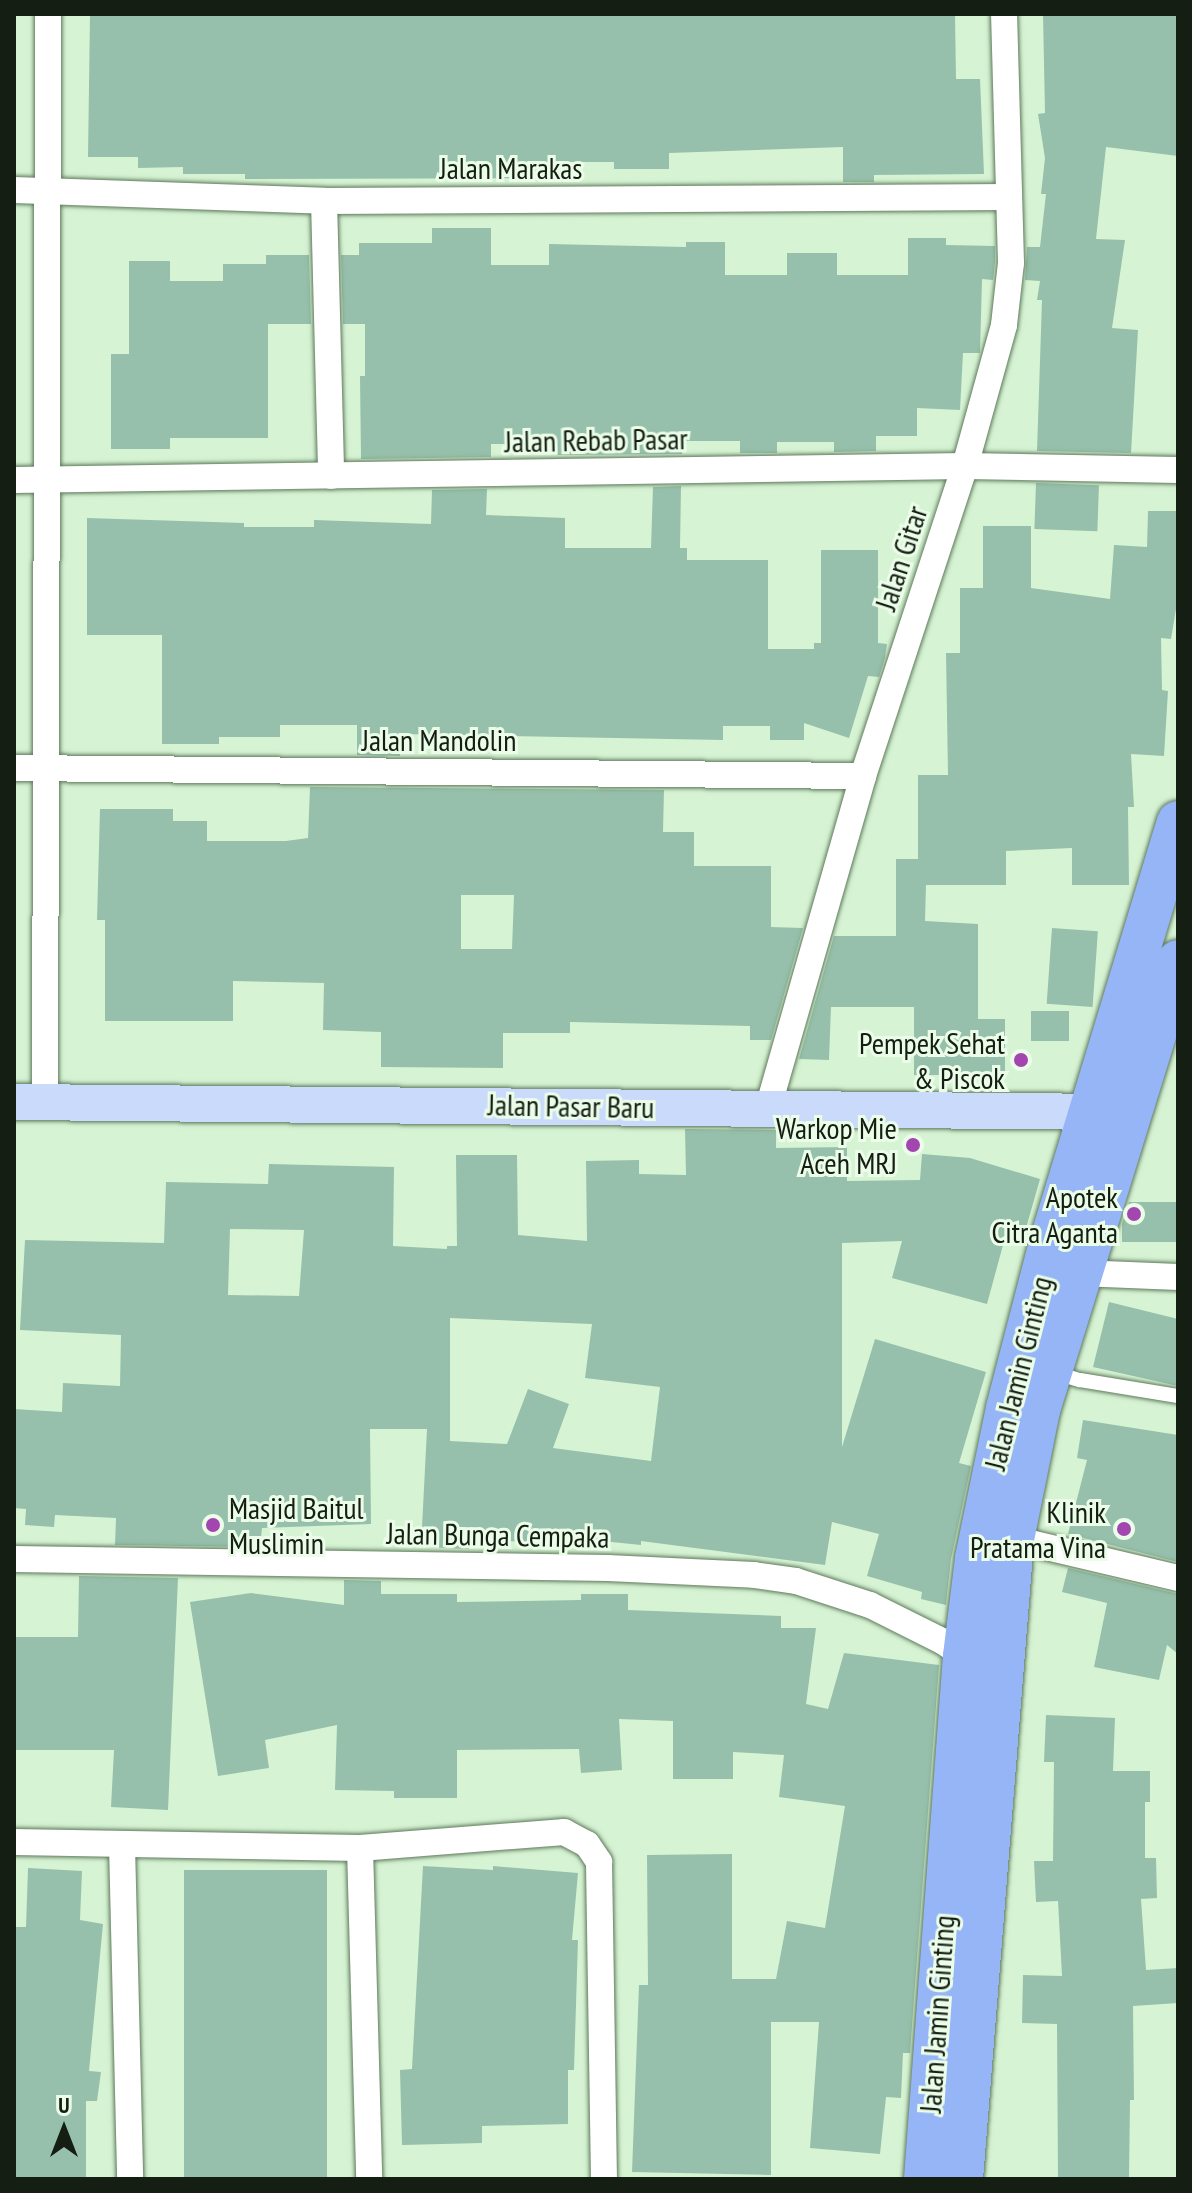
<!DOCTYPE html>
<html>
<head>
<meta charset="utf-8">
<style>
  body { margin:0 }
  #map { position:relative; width:1192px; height:2193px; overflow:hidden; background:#d6f4d3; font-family:"PT Sans Narrow",sans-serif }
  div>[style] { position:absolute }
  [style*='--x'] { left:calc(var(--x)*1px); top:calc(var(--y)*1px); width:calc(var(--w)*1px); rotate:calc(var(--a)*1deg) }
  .building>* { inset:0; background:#96c0ab; transform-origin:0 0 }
  .roads { filter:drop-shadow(0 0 2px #5e795c) drop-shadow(0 0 2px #5e795c) }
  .lane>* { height:14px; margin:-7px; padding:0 7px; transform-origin:7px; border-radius:7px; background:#fff }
  .street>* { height:26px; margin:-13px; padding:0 13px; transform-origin:13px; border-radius:13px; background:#fff }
  .secondary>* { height:36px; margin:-18px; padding:0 18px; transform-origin:18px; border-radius:18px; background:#cadafb }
  .primary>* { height:42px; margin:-21px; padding:0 21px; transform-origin:21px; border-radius:21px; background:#95b5f7 }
  .dots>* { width:22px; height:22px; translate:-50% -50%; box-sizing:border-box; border:4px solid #ebfde9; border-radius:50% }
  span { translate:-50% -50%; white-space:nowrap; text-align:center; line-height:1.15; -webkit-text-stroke:6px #ebfde9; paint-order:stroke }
  .street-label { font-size:30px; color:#141e13 }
  .poi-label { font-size:30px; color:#141e13 }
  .right { translate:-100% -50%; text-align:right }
  .left { translate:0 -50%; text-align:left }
  .frame { position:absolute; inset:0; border:16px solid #141e13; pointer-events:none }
  .north { position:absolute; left:24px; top:2089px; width:80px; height:80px; -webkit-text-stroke:6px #ebfde9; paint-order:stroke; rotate:0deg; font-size:22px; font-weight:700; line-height:32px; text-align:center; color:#141e13 }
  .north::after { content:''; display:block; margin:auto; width:28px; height:36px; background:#141e13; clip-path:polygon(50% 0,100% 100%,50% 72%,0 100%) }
</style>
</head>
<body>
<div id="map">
  <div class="building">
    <i style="clip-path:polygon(90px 14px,955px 14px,956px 79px,980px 79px,984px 174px,874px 175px,874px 182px,843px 182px,843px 147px,669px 153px,669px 169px,614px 169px,614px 162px,552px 162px,552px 178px,245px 179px,245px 174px,183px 174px,183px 167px,138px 168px,138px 157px,88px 157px)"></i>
    <i style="clip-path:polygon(1043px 14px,1178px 14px,1178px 156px,1106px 147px,1096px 239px,1125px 240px,1112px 328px,1138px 330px,1131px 453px,1037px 451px,1042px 300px,1037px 300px,1040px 281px,1025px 280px,1027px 247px,1040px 247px,1046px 194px,1041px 194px,1045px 158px,1038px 114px,1045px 113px)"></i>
    <i style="clip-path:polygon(432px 228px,491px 228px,491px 265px,549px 265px,549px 244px,686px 247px,686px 242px,725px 242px,725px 275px,787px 275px,787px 253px,837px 253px,837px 275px,908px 275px,908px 238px,946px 238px,946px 245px,995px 246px,995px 262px,993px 280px,982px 279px,980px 353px,963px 353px,960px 410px,917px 408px,917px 436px,876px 436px,876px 451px,834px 452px,834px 442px,777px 442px,777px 453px,740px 453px,740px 441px,682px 441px,682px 454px,557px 455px,557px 444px,491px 444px,491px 457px,361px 459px,360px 376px,365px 376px,365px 324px,343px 324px,341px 255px,359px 255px,359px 243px,432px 243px)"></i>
    <i style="clip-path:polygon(266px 255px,309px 255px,311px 324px,268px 324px,268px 438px,170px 438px,170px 449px,111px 449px,111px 354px,129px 354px,129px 261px,170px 261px,170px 281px,223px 281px,223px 264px,266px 264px)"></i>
    <i style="left:1036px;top:483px;width:63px;height:46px;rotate:2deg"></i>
    <i style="clip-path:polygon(681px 486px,680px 548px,687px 548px,687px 560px,768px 560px,768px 649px,814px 649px,814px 643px,821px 643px,821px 550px,878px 550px,878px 643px,887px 644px,885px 658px,879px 677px,868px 676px,849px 738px,804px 723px,804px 740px,770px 740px,770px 726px,723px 726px,723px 740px,400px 734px,400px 756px,357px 755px,357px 725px,280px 725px,280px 737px,219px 737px,219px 744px,162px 744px,162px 635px,87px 635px,87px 518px,244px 523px,244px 527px,314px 527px,314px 520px,431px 524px,432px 490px,487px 489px,486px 515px,565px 518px,565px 548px,651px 548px,653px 487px)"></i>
    <i style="clip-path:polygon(1148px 511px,1178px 511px,1178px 597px,1171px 639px,1161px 638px,1162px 690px,1168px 691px,1164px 756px,1131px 754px,1134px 807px,1128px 807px,1129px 885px,1072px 885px,1072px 848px,1006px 851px,1006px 885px,926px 885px,925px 921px,978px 924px,978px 1019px,1005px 1019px,1005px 1075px,914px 1075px,914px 1007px,831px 1007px,829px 1060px,799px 1059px,834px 936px,896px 936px,896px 859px,918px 859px,918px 775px,948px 775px,946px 653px,960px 653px,960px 588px,983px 588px,983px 526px,1031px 526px,1031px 588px,1110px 599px,1114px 545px,1147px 547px)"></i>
    <i style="clip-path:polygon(evenodd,310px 787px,664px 790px,663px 832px,694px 832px,694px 866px,771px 866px,771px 927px,803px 928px,771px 1040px,750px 1040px,750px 1026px,570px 1022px,570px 1033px,503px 1033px,503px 1068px,381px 1067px,381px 1032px,323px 1030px,324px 983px,233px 981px,233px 1021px,105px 1021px,105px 920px,97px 920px,100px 809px,173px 809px,173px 821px,207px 821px,207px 841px,286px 841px,308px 838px,310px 787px,461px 895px,514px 895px,512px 949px,461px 949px,461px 895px)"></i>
    <i style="left:1052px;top:928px;width:46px;height:76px;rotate:4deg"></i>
    <i style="left:1031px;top:1011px;width:38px;height:30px"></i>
    <i style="clip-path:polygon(evenodd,685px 1129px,776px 1130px,776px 1148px,847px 1147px,847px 1181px,920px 1180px,922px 1154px,970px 1158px,1040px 1179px,1026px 1228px,1009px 1223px,987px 1304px,892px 1278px,902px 1241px,842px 1243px,842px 1447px,875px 1339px,986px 1372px,959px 1463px,971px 1466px,951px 1559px,946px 1605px,921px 1599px,922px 1592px,867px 1576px,879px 1534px,832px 1522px,825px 1565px,641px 1541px,641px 1545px,562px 1537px,561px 1544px,469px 1539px,469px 1549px,421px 1547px,427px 1429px,370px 1429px,371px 1524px,262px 1528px,260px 1547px,115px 1545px,116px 1518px,55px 1515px,54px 1527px,25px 1525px,26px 1509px,14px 1508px,14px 1409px,62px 1412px,63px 1383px,120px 1386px,121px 1335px,20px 1330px,25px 1240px,164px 1243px,166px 1182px,268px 1184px,269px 1164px,394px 1167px,393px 1246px,447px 1249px,447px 1246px,457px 1246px,456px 1155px,517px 1155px,518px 1235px,587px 1241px,586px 1161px,639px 1160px,639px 1174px,686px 1175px,685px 1129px,230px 1229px,304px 1230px,299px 1296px,228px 1295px,230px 1229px,685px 1129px,450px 1318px,592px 1324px,585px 1378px,660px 1387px,651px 1461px,553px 1448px,569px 1404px,528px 1389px,507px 1444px,450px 1441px,450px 1318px)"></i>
    <i style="clip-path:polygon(1129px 1202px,1178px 1202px,1178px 1242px,1122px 1242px,1122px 1224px)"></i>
    <i style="clip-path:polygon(1109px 1302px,1178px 1319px,1178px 1386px,1093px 1367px)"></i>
    <i style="clip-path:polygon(1083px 1420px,1178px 1435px,1178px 1562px,1068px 1534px,1087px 1460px,1077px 1458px)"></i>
    <i style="clip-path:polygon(1068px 1568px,1178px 1594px,1178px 1654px,1167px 1645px,1159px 1680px,1094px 1667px,1107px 1603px,1062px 1592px)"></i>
    <i style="clip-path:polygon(79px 1576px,178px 1578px,168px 1810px,111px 1807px,114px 1750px,14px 1750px,14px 1637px,78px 1637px)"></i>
    <i style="clip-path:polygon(344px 1580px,381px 1581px,381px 1594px,457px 1594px,457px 1602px,581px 1600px,581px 1594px,628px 1594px,628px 1610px,781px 1616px,781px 1628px,816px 1628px,806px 1704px,828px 1709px,844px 1653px,939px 1665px,910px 2053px,903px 2053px,901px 2098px,886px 2097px,880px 2154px,810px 2148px,819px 2022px,771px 2022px,771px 2175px,632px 2172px,639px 1985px,648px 1985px,647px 1855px,732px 1854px,732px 1979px,776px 1979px,787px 1921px,825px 1928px,845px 1806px,779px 1797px,784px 1755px,733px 1752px,733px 1779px,673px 1779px,673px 1721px,619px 1719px,622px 1770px,581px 1773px,579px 1749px,457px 1750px,457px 1798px,394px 1798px,394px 1791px,335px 1790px,337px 1725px,265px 1740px,269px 1768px,218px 1776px,190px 1602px,251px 1593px,344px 1605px)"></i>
    <i style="clip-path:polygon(1046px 1715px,1115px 1718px,1113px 1771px,1150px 1771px,1150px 1802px,1145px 1802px,1145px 1858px,1156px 1858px,1157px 1898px,1141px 1899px,1146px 1970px,1178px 1968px,1178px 2003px,1133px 2006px,1134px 2100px,1130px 2100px,1129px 2179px,1058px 2179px,1057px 2024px,1022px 2023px,1023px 1975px,1062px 1976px,1058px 1901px,1036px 1902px,1034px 1861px,1053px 1861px,1054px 1762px,1044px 1762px)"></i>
    <i style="clip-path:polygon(423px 1866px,493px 1870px,493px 1866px,578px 1873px,572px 1940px,578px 1940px,574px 2070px,568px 2070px,568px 2124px,482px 2126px,482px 2143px,402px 2145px,400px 2070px,412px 2069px)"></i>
    <i style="clip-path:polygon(28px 1868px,82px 1871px,80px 1920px,103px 1924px,89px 2071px,101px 2072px,97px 2101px,86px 2101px,86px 2179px,15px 2179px,14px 1927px,26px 1927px)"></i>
    <i style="left:184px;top:1870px;width:143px;height:309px"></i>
  </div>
  <div class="roads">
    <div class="lane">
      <i style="--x:1053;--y:1372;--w:28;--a:17"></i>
      <i style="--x:1080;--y:1380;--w:99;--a:9.3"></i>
    </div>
    <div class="street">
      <i style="--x:14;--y:190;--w:310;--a:2"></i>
      <i style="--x:324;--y:201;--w:685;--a:-0.33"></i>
      <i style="--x:324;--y:201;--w:275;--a:88.5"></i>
      <i style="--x:14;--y:480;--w:951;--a:-0.84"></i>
      <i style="--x:965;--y:466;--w:213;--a:1.1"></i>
      <i style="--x:14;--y:768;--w:849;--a:0.54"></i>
      <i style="--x:45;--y:1102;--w:1088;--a:-89.84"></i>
      <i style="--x:768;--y:1108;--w:345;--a:-74"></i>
      <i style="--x:863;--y:776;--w:326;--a:-71.8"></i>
      <i style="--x:965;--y:466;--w:146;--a:-74.5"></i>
      <i style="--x:1004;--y:325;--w:62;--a:-83.6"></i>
      <i style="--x:1011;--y:263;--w:249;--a:-91.6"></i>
      <i style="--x:1080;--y:1273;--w:98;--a:2.3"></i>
      <i style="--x:1013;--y:1539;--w:170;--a:13.3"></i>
      <i style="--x:14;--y:1559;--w:594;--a:0.87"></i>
      <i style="--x:608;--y:1568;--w:146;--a:2.7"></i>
      <i style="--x:754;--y:1575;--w:42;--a:8.1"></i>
      <i style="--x:796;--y:1581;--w:78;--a:18"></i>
      <i style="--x:870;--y:1605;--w:83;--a:26.6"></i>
      <i style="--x:944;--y:1642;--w:24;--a:35"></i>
      <i style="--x:14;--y:1842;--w:346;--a:1"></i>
      <i style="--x:360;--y:1848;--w:205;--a:-4.5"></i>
      <i style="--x:564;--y:1832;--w:26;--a:28"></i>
      <i style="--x:587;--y:1844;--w:22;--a:56"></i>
      <i style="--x:599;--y:1862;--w:317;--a:89.1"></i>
      <i style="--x:122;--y:1845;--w:334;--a:88.6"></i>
      <i style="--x:360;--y:1848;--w:331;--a:88.4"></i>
    </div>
    <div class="secondary">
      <i style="--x:14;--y:1102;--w:1102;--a:0.52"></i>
    </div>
    <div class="primary">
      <i style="--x:925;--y:2179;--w:524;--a:-85.74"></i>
      <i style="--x:964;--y:1656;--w:99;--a:-83"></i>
      <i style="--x:976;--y:1558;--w:153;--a:-78.3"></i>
      <i style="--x:1007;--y:1408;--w:171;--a:-75.4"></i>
      <i style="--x:1050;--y:1243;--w:440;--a:-73.1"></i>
      <i style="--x:962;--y:2179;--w:642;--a:-85.44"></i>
      <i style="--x:1013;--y:1539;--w:132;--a:-78.6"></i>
      <i style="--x:1039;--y:1410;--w:470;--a:-72.8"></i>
    </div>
  </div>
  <div class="dots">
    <i style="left:1021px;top:1060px;background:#a346b0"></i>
    <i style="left:913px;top:1145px;background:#a346b0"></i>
    <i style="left:1134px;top:1214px;background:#a346b0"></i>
    <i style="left:213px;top:1525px;background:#a346b0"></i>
    <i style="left:1124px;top:1529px;background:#a346b0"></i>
  </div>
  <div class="street-label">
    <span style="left:511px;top:168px">Jalan Marakas</span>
    <span style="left:596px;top:440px;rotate:-1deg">Jalan Rebab Pasar</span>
    <span style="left:901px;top:558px;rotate:-72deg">Jalan Gitar</span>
    <span style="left:439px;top:740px">Jalan Mandolin</span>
    <span style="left:571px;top:1106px;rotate:1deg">Jalan Pasar Baru</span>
    <span style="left:1018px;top:1373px;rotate:-76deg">Jalan Jamin Ginting</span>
    <span style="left:498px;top:1535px;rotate:1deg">Jalan Bunga Cempaka</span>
    <span style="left:937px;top:2014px;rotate:-86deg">Jalan Jamin Ginting</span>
  </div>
  <div class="poi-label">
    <span class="right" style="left:1005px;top:1060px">Pempek Sehat<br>&amp; Piscok</span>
    <span class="right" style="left:897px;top:1145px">Warkop Mie<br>Aceh MRJ</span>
    <span class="right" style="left:1118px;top:1214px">Apotek<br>Citra Aganta</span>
    <span class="left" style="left:229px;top:1525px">Masjid Baitul<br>Muslimin</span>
    <span class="right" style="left:1106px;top:1529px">Klinik<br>Pratama Vina</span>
  </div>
  <div class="frame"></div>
  <div class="north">U</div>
</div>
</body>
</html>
